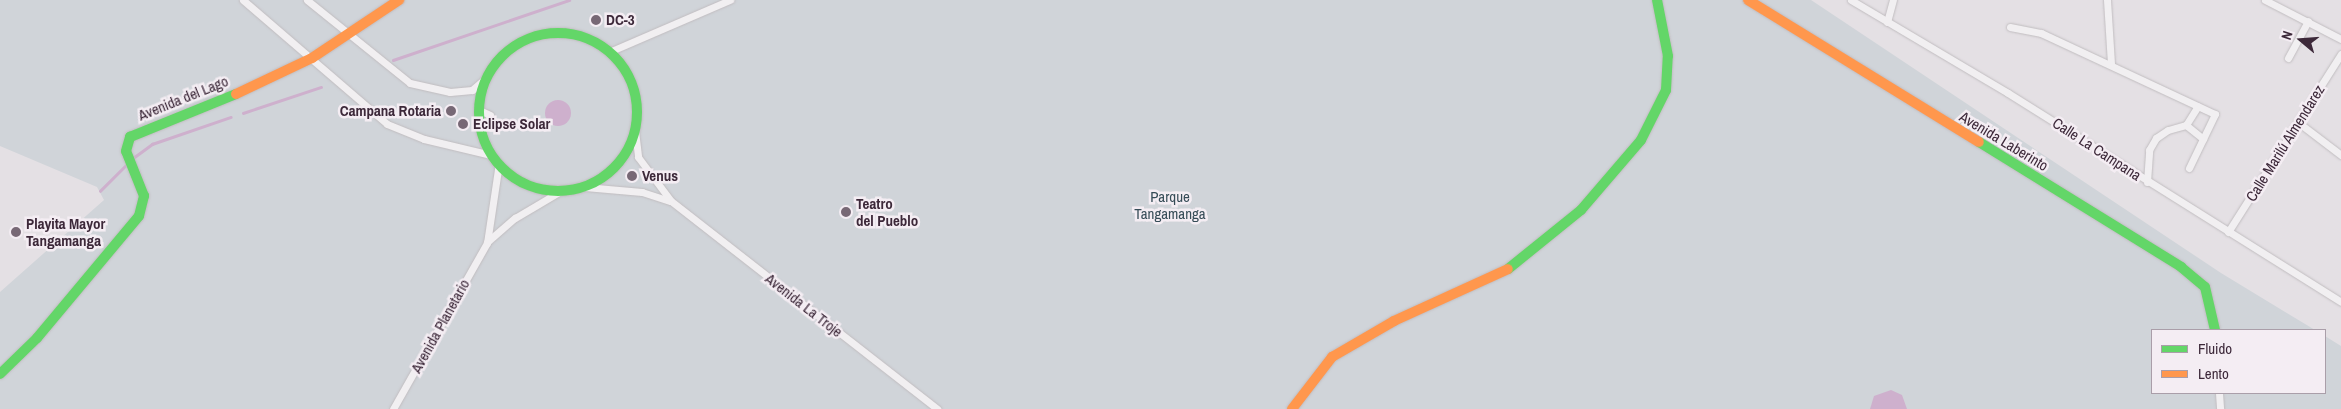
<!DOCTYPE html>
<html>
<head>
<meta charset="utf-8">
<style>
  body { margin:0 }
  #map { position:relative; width:2341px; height:409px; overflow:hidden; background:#e4e0e4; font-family:"Archivo Narrow",sans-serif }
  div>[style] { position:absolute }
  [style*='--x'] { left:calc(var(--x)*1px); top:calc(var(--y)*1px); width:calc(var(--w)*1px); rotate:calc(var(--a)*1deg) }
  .green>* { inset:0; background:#d0d4d9 }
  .water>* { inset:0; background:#ceb0cd }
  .round { border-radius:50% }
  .stream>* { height:2.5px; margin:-1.25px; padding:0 1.25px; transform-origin:1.25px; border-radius:1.25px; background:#ceb0cd }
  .roads { filter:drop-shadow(0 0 1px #c1bdc0) drop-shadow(0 0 1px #c1bdc0) }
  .street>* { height:7px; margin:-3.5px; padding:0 3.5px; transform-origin:3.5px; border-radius:3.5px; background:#f1eff1 }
  .fast>* { height:10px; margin:-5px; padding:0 5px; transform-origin:5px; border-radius:5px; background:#63d668 }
  .fast>.ring { margin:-5px; padding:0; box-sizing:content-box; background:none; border:10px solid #63d668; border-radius:50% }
  .slow>* { height:10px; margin:-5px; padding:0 5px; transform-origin:5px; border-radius:5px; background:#ff974d }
  .dots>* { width:14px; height:14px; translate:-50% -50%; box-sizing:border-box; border:2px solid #f4edf3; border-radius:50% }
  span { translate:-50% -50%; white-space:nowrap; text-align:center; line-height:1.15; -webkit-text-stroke:5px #f4edf3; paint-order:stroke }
  .poi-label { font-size:15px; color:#3c2839; font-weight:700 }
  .left { translate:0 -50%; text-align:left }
  .right { translate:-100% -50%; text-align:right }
  .street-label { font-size:15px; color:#3c2839 }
  .park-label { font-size:15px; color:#364c57 }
  .legend { position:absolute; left:2151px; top:329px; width:175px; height:65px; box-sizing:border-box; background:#f4edf3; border:1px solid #aa9ea9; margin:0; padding:6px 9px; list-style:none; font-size:15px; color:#3c2839 }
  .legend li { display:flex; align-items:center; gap:10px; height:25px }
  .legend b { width:25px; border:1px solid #aa9ea9 }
  .north { position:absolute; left:2276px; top:15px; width:50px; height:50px; -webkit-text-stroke:4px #f4edf3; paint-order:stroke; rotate:288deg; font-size:14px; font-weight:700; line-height:20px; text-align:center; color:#3c2839 }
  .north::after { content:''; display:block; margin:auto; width:18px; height:22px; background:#3c2839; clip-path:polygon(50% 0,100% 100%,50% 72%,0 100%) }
</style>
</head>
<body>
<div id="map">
  <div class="green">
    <i style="clip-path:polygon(0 0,1811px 0,2221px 273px,2315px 330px,2152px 330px,2152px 393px,2325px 393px,2325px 336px,2341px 346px,2341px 409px,0 409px,0 292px,104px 200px,97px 187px,0 146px)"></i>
  </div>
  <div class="water">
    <i class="round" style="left:545px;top:100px;width:26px;height:26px"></i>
    <i style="clip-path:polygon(1891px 390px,1902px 395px,1907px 409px,1870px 409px,1874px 396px)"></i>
  </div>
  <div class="stream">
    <i style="--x:393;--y:60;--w:186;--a:-18.8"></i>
    <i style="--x:243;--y:113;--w:82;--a:-18.4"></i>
    <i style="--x:133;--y:158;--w:24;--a:-36"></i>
    <i style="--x:152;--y:144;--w:83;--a:-18.9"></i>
    <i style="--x:100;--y:191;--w:38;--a:-45"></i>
  </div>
  <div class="roads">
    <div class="street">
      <i style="--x:243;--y:0;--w:190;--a:40.7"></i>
      <i style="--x:387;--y:124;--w:40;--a:22"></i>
      <i style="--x:424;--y:139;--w:69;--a:13.4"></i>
      <i style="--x:307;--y:0;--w:132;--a:38.9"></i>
      <i style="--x:410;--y:83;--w:41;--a:12.7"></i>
      <i style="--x:450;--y:92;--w:22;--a:-5"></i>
      <i style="--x:472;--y:90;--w:18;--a:-41"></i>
      <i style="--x:1851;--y:0;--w:182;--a:30.6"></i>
      <i style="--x:2008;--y:93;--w:393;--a:32.1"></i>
      <i style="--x:2107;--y:0;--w:64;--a:86.4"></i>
      <i style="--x:2265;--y:0;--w:85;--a:27.2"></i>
      <i style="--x:1887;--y:22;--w:23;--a:-75"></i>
      <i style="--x:2010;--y:27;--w:32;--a:11"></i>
      <i style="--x:2041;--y:33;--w:192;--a:25"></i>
      <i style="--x:2215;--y:114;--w:60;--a:115.7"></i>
      <i style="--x:609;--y:52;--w:132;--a:-23.3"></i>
      <i style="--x:2288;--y:58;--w:42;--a:-61.6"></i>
      <i style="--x:479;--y:110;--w:12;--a:24"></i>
      <i style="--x:2299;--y:123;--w:53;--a:37.3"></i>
      <i style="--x:2186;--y:125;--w:22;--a:39"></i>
      <i style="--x:635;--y:131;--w:26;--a:83"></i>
      <i style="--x:638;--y:157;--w:55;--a:53.1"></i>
      <i style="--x:671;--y:201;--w:338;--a:38"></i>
      <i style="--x:2147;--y:182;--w:32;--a:-86"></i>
      <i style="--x:2149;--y:150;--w:14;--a:-60"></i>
      <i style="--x:2156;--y:138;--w:14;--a:-34"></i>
      <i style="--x:2168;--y:130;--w:19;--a:-16"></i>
      <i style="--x:2186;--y:125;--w:22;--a:-58"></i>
      <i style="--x:585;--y:187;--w:57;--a:5"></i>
      <i style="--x:642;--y:192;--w:29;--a:18"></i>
      <i style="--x:2228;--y:232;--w:211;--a:-57.6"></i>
      <i style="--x:487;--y:242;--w:37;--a:-41"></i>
      <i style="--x:515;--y:218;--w:51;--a:-30.6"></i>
      <i style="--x:2219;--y:393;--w:16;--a:86"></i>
      <i style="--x:393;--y:409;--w:191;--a:-60.5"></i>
      <i style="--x:487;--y:243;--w:81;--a:-81.5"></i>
    </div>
    <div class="fast">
      <i class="ring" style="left:479px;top:33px;width:148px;height:148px"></i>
      <i style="--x:1979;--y:142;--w:238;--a:31.7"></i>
      <i style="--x:2181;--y:267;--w:31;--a:40"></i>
      <i style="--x:2205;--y:287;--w:44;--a:76.9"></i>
      <i style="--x:1508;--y:269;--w:94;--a:-38.9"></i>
      <i style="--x:1581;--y:210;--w:92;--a:-49.4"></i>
      <i style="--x:1641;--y:140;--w:56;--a:-63.4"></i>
      <i style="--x:1666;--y:90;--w:34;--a:-87"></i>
      <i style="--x:1668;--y:56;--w:57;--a:-101.1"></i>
      <i style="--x:0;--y:374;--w:52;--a:-44.2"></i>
      <i style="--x:37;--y:338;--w:159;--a:-50.1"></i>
      <i style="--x:139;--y:216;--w:21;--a:-76"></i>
      <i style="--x:144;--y:196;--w:48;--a:-111.8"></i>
      <i style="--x:126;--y:151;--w:15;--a:-74"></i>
      <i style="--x:130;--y:137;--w:114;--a:-22.1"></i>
    </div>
    <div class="slow">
      <i style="--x:1748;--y:0;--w:271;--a:31.6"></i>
      <i style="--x:236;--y:94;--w:84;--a:-25.3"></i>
      <i style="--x:312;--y:58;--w:105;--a:-33.7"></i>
      <i style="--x:1292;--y:409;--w:66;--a:-52.4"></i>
      <i style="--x:1332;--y:357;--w:72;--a:-30.1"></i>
      <i style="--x:1394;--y:321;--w:125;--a:-24.5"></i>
    </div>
  </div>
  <div class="dots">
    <i style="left:596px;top:20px;background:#776875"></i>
    <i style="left:451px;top:111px;background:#776875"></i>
    <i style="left:463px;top:124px;background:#776875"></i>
    <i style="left:632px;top:176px;background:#776875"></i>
    <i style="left:846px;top:212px;background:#776875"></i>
    <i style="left:16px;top:232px;background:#776875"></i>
  </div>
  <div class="poi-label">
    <span class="left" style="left:606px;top:20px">DC-3</span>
    <span class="right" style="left:441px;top:111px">Campana Rotaria</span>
    <span class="left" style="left:473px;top:124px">Eclipse Solar</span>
    <span class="left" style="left:642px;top:176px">Venus</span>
    <span class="left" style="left:856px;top:212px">Teatro<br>del Pueblo</span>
    <span class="left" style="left:26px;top:232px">Playita Mayor<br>Tangamanga</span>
  </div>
  <div class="street-label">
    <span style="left:183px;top:98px;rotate:-22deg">Avenida del Lago</span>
    <span style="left:2004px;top:141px;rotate:31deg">Avenida Laberinto</span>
    <span style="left:2285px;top:143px;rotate:-58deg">Calle Marilú Almendarez</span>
    <span style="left:2097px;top:149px;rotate:33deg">Calle La Campana</span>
    <span style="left:804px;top:305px;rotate:38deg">Avenida La Troje</span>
    <span style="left:440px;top:326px;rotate:-61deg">Avenida Planetario</span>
  </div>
  <div class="park-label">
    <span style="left:1170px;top:205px">Parque<br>Tangamanga</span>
  </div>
  <ul class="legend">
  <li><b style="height:6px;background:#63d668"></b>Fluido</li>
  <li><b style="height:6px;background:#ff974d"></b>Lento</li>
  </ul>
  <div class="north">N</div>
</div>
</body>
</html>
